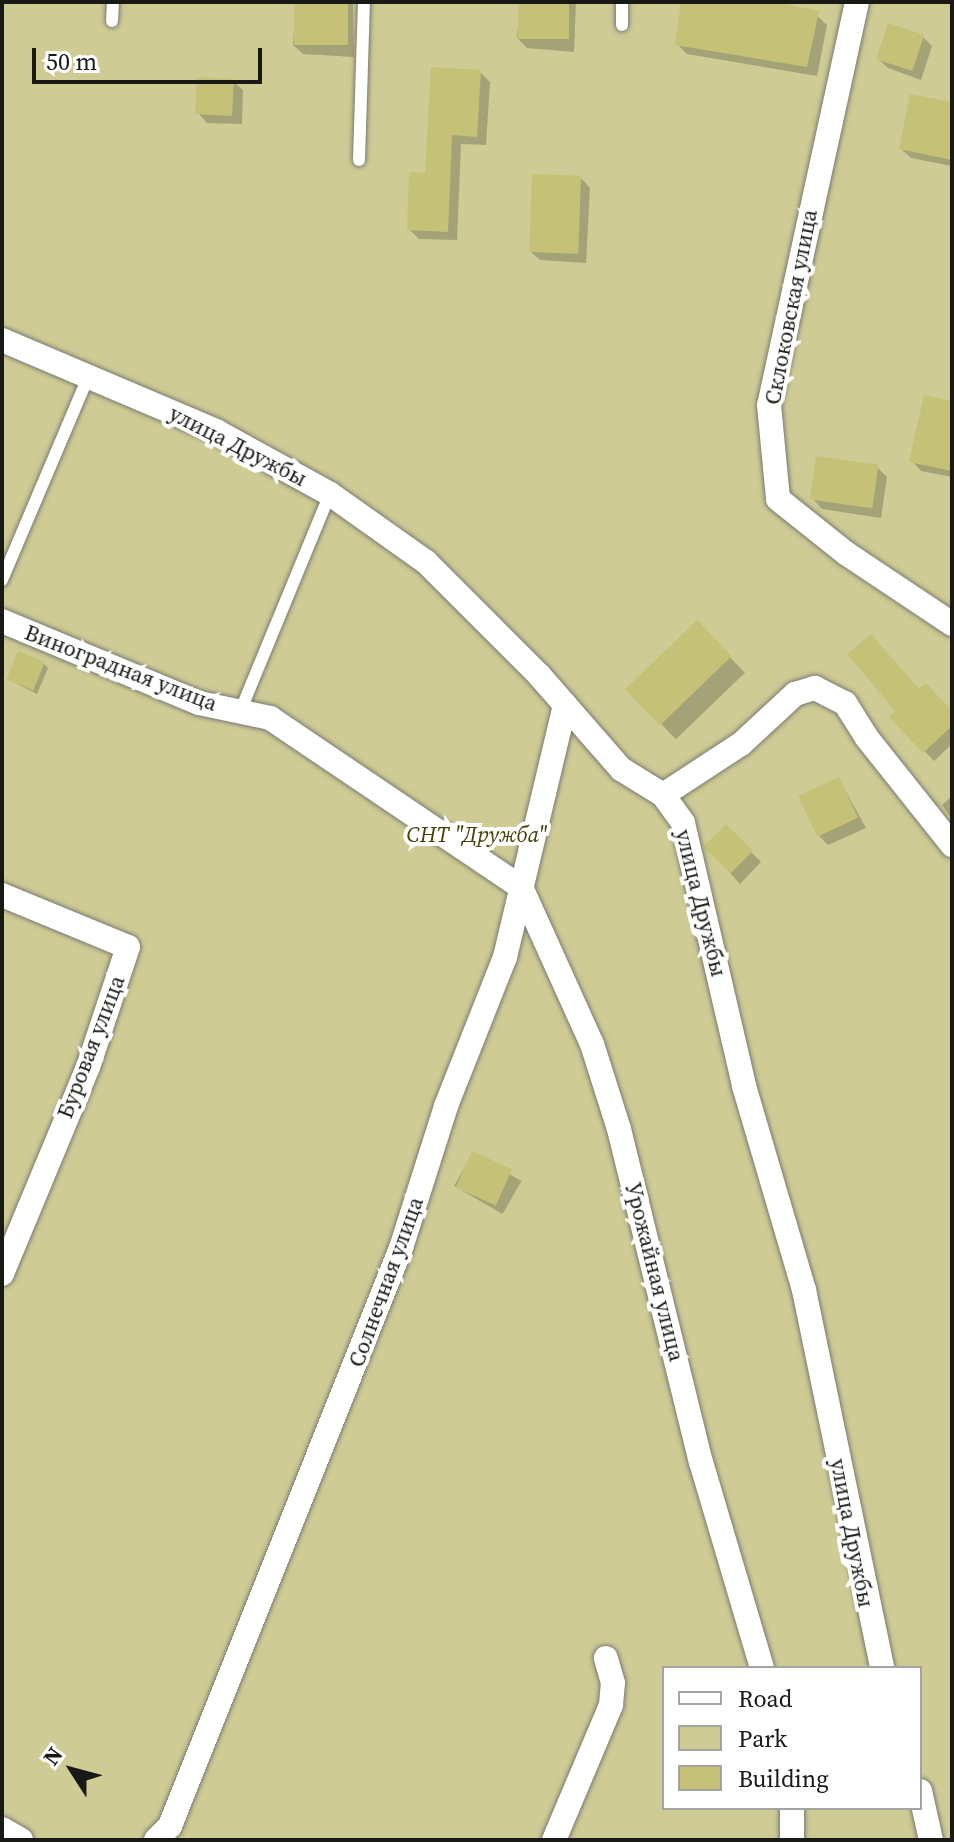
<!DOCTYPE html>
<html>
<head>
<meta charset="utf-8">
<style>
  body { margin:0 }
  #map { position:relative; width:954px; height:1842px; overflow:hidden; background:#f3f3e9; font-family:"Source Serif 4",serif }
  div>[style] { position:absolute }
  [style*='--x'] { left:calc(var(--x)*1px); top:calc(var(--y)*1px); width:calc(var(--w)*1px); rotate:calc(var(--a)*1deg) }
  .green>* { inset:0; background:#cecb95 }
  .shadow>* { inset:0; background:#0003; transform-origin:0 0 }
  .building>* { inset:0; background:#c5c277; transform-origin:0 0 }
  .roads { filter:drop-shadow(0 0 2px #7b7a71) drop-shadow(0 0 2px #7b7a71) }
  .lane>* { height:12px; margin:-6px; padding:0 6px; transform-origin:6px; border-radius:6px; background:#fff }
  .street>* { height:24px; margin:-12px; padding:0 12px; transform-origin:12px; border-radius:12px; background:#fff }
  span { translate:-50% -50%; white-space:nowrap; text-align:center; line-height:1.15; -webkit-text-stroke:8px #fff; paint-order:stroke }
  .street-label { font-size:22px; color:#181814 }
  .park-label { font-size:22px; color:#454205; font-style:italic }
  .frame { position:absolute; inset:0; border:4px solid #181814; pointer-events:none }
  .legend { position:absolute; left:662px; top:1666px; width:260px; height:144px; box-sizing:border-box; background:#fff; border:2px solid #a3a3a1; margin:0; padding:10px 14px; list-style:none; font-size:24px; color:#181814 }
  .legend li { display:flex; align-items:center; gap:16px; height:40px }
  .legend b { width:40px; border:2px solid #a3a3a1 }
  .north { position:absolute; left:32px; top:1730px; width:80px; height:80px; -webkit-text-stroke:6px #fff; paint-order:stroke; rotate:306deg; font-size:22px; font-weight:700; line-height:32px; text-align:center; color:#181814 }
  .north::after { content:''; display:block; margin:auto; width:28px; height:36px; background:#181814; clip-path:polygon(50% 0,100% 100%,50% 72%,0 100%) }
  .scale { position:absolute; left:32px; top:48px; width:230px; height:36px; box-sizing:border-box; border:4px solid #181814; border-top:0; padding-left:10px; font-size:24px; line-height:28px; white-space:nowrap; color:#181814; -webkit-text-stroke:6px #fff; paint-order:stroke }
</style>
</head>
<body>
<div id="map">
  <div class="green">
    <i style="clip-path:polygon(evenodd,2px 2px,952px 2px,952px 1840px,2px 1840px,2px 2px,664px 1668px,920px 1668px,920px 1808px,664px 1808px,664px 1668px)"></i>
  </div>
  <div class="shadow">
    <i style="clip-path:polygon(296px 2px,353px 2px,354px 57px,303px 54px,293px 45px)"></i>
    <i style="clip-path:polygon(520px 2px,576px 2px,574px 52px,527px 48px,517px 38px)"></i>
    <i style="clip-path:polygon(683px 2px,727px 2px,817px 16px,827px 25px,817px 76px,687px 54px,677px 44px)"></i>
    <i style="clip-path:polygon(922px 36px,932px 46px,921px 80px,888px 68px,878px 59px)"></i>
    <i style="clip-path:polygon(480px 72px,490px 82px,486px 145px,461px 144px,457px 240px,419px 239px,409px 229px)"></i>
    <i style="clip-path:polygon(233px 81px,243px 90px,242px 124px,207px 123px,198px 113px)"></i>
    <i style="clip-path:polygon(952px 104px,952px 166px,911px 158px,901px 149px)"></i>
    <i style="clip-path:polygon(581px 178px,590px 188px,586px 263px,540px 260px,530px 251px)"></i>
    <i style="clip-path:polygon(952px 404px,952px 477px,921px 471px,912px 461px)"></i>
    <i style="clip-path:polygon(877px 467px,887px 477px,881px 518px,822px 509px,813px 499px)"></i>
    <i style="left:697px;top:623px;width:69px;height:96px;rotate:46deg"></i>
    <i style="clip-path:polygon(44px 664px,48px 668px,37px 694px,9px 680px)"></i>
    <i style="clip-path:polygon(919px 691px,952px 713px,952px 744px,934px 761px,892px 717px)"></i>
    <i style="clip-path:polygon(839px 779px,866px 828px,828px 845px,818px 835px)"></i>
    <i style="clip-path:polygon(952px 796px,952px 819px,942px 805px)"></i>
    <i style="clip-path:polygon(726px 827px,761px 862px,740px 884px,731px 874px)"></i>
    <i style="left:473px;top:1153px;width:56px;height:38px;rotate:30deg"></i>
  </div>
  <div class="building">
    <i style="left:294px;top:2px;width:54px;height:43px"></i>
    <i style="left:518px;top:2px;width:51px;height:37px"></i>
    <i style="clip-path:polygon(681px 2px,774px 2px,819px 11px,807px 67px,675px 45px)"></i>
    <i style="left:888px;top:23px;width:38px;height:38px;rotate:18deg"></i>
    <i style="clip-path:polygon(431px 67px,481px 70px,477px 137px,452px 135px,448px 232px,407px 230px,409px 172px,425px 173px)"></i>
    <i style="left:197px;top:77px;width:37px;height:37px;rotate:3deg"></i>
    <i style="clip-path:polygon(910px 94px,952px 102px,952px 160px,899px 149px)"></i>
    <i style="left:532px;top:174px;width:49px;height:78px;rotate:2deg"></i>
    <i style="clip-path:polygon(924px 395px,952px 401px,952px 471px,909px 462px)"></i>
    <i style="left:816px;top:456px;width:63px;height:44px;rotate:8deg"></i>
    <i style="left:697px;top:620px;width:50px;height:100px;rotate:46deg"></i>
    <i style="clip-path:polygon(871px 634px,919px 689px,926px 683px,952px 711px,952px 726px,923px 753px,889px 717px,895px 711px,847px 654px)"></i>
    <i style="left:18px;top:651px;width:29px;height:31px;rotate:22deg"></i>
    <i style="left:839px;top:777px;width:45px;height:45px;rotate:65deg"></i>
    <i style="left:726px;top:824px;width:38px;height:32px;rotate:45deg"></i>
    <i style="left:472px;top:1151px;width:44px;height:40px;rotate:24deg"></i>
  </div>
  <div class="roads">
    <div class="lane">
      <i style="--x:112;--y:21;--w:19;--a:-87"></i>
      <i style="--x:622;--y:25;--w:23;--a:-90"></i>
      <i style="--x:359;--y:160;--w:158;--a:-88.2"></i>
      <i style="--x:2;--y:580;--w:223;--a:-67"></i>
      <i style="--x:240;--y:712;--w:236;--a:-67.6"></i>
    </div>
    <div class="street">
      <i style="--x:857;--y:2;--w:412;--a:102.3"></i>
      <i style="--x:769;--y:405;--w:94;--a:84.5"></i>
      <i style="--x:778;--y:499;--w:88;--a:38.6"></i>
      <i style="--x:847;--y:554;--w:126;--a:33.7"></i>
      <i style="--x:2;--y:340;--w:233;--a:23"></i>
      <i style="--x:216;--y:431;--w:130;--a:28.9"></i>
      <i style="--x:330;--y:494;--w:118;--a:35.3"></i>
      <i style="--x:426;--y:562;--w:160;--a:45"></i>
      <i style="--x:539;--y:675;--w:125;--a:48.9"></i>
      <i style="--x:621;--y:769;--w:49;--a:31.8"></i>
      <i style="--x:663;--y:795;--w:34;--a:54"></i>
      <i style="--x:683;--y:823;--w:270;--a:76.9"></i>
      <i style="--x:744;--y:1086;--w:213;--a:73.6"></i>
      <i style="--x:804;--y:1290;--w:386;--a:78.3"></i>
      <i style="--x:2;--y:621;--w:213;--a:22.6"></i>
      <i style="--x:199;--y:703;--w:73;--a:11.9"></i>
      <i style="--x:270;--y:718;--w:303;--a:34"></i>
      <i style="--x:521;--y:887;--w:172;--a:65.7"></i>
      <i style="--x:592;--y:1044;--w:89;--a:72.4"></i>
      <i style="--x:619;--y:1129;--w:343;--a:76.2"></i>
      <i style="--x:701;--y:1462;--w:215;--a:73.5"></i>
      <i style="--x:663;--y:795;--w:93;--a:-33.2"></i>
      <i style="--x:741;--y:744;--w:74;--a:-42.8"></i>
      <i style="--x:795;--y:694;--w:21;--a:-17"></i>
      <i style="--x:815;--y:688;--w:34;--a:27"></i>
      <i style="--x:845;--y:703;--w:41;--a:57.8"></i>
      <i style="--x:867;--y:738;--w:137;--a:51.5"></i>
      <i style="--x:2;--y:895;--w:136;--a:22.4"></i>
      <i style="--x:128;--y:947;--w:126;--a:108.4"></i>
      <i style="--x:88;--y:1067;--w:224;--a:112.6"></i>
      <i style="--x:920;--y:1791;--w:50;--a:77.3"></i>
      <i style="--x:792;--y:1808;--w:32;--a:90"></i>
      <i style="--x:2;--y:1829;--w:22;--a:30"></i>
      <i style="--x:156;--y:1840;--w:20;--a:-45"></i>
      <i style="--x:170;--y:1826;--w:622;--a:-68.22"></i>
      <i style="--x:401;--y:1248;--w:149;--a:-72.4"></i>
      <i style="--x:446;--y:1106;--w:160;--a:-68.4"></i>
      <i style="--x:505;--y:957;--w:259;--a:-76.6"></i>
      <i style="--x:554;--y:1840;--w:147;--a:-67.1"></i>
      <i style="--x:611;--y:1705;--w:22;--a:-85"></i>
      <i style="--x:613;--y:1683;--w:26;--a:-106"></i>
    </div>
  </div>
  <div class="street-label">
    <span style="left:791px;top:307px;rotate:-79deg">Склоковская улица</span>
    <span style="left:238px;top:446px;rotate:27deg">улица Дружбы</span>
    <span style="left:121px;top:668px;rotate:21deg">Виноградная улица</span>
    <span style="left:701px;top:903px;rotate:76deg">улица Дружбы</span>
    <span style="left:91px;top:1047px;rotate:-69deg">Буровая улица</span>
    <span style="left:655px;top:1272px;rotate:76deg">Урожайная улица</span>
    <span style="left:386px;top:1282px;rotate:-70deg">Солнечная улица</span>
    <span style="left:852px;top:1533px;rotate:79deg">улица Дружбы</span>
  </div>
  <div class="park-label">
    <span style="left:477px;top:835px">СНТ "Дружба"</span>
  </div>
  <div class="frame"></div>
  <ul class="legend">
  <li><b style="height:10px;background:#fff"></b>Road</li>
  <li><b style="height:22px;background:#cecb95"></b>Park</li>
  <li><b style="height:22px;background:#c5c277"></b>Building</li>
  </ul>
  <div class="north">N</div>
  <div class="scale">50 m</div>
</div>
</body>
</html>
